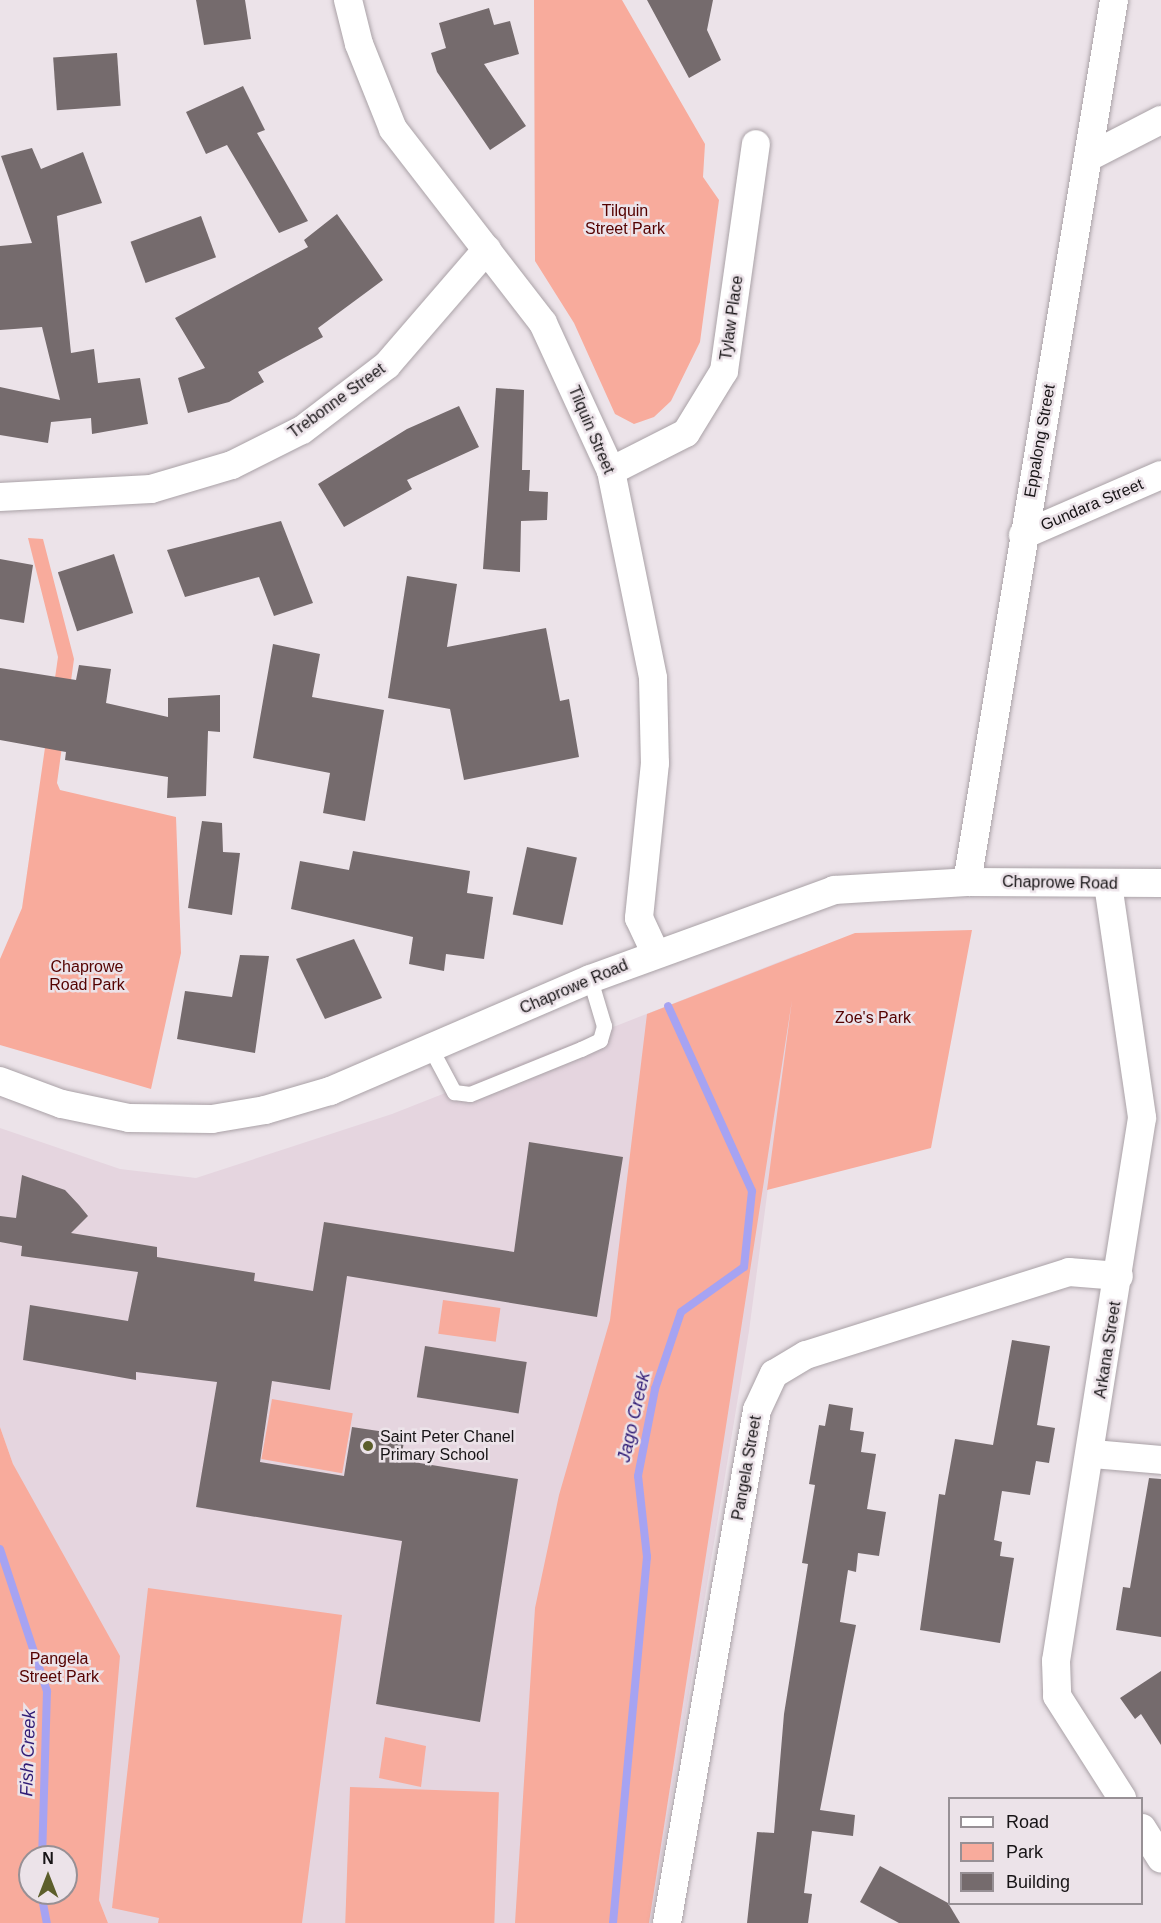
<!DOCTYPE html>
<html>
<head>
<meta charset="utf-8">
<style>
  body { margin:0 }
  #map { position:relative; width:1161px; height:1923px; overflow:hidden; background:#ece3e9; font-family:Arial,sans-serif }
  div>[style] { position:absolute }
  [style*='--x'] { left:calc(var(--x)*1px); top:calc(var(--y)*1px); width:calc(var(--w)*1px); rotate:calc(var(--a)*1deg) }
  .built>* { inset:0; background:#e5d5df }
  .green>* { inset:0; background:#f8ab9c; transform-origin:0 0 }
  .stream>* { height:8px; margin:-4px; padding:0 4px; transform-origin:4px; border-radius:4px; background:#a6a3f2 }
  .building>* { inset:0; background:#756b6d; transform-origin:0 0 }
  .roads { filter:drop-shadow(0 0 2px #aaa2a7) drop-shadow(0 0 2px #aaa2a7) }
  .service>* { height:15px; margin:-7.5px; padding:0 7.5px; transform-origin:7.5px; border-radius:7.5px; background:#fff }
  .minor>* { height:28px; margin:-14px; padding:0 14px; transform-origin:14px; border-radius:14px; background:#fff }
  .dots>* { width:16px; height:16px; translate:-50% -50%; box-sizing:border-box; border:3px solid #ece3e9; border-radius:50% }
  span { translate:-50% -50%; white-space:nowrap; text-align:center; line-height:1.15; -webkit-text-stroke:5px #ece3e9; paint-order:stroke }
  .park-label { font-size:16px; color:#540200 }
  .street-label { font-size:16px; color:#171416 }
  .poi-label { font-size:16px; color:#171416 }
  .left { translate:0 -50%; text-align:left }
  .water-label { font-size:18px; color:#2f1b75; font-style:italic }
  .legend { position:absolute; left:948px; top:1797px; width:195px; height:108px; box-sizing:border-box; background:#ece3e9; border:2px solid #979095; margin:0; padding:8px 10px; list-style:none; font-size:18px; color:#171416 }
  .legend li { display:flex; align-items:center; gap:12px; height:30px }
  .legend b { width:30px; border:2px solid #979095 }
  .north { position:absolute; left:18px; top:1845px; width:60px; height:60px; box-sizing:border-box; background:#ece3e9; border:2px solid #979095; border-radius:50%; rotate:0deg; font-size:16px; font-weight:700; line-height:24px; text-align:center; color:#171416 }
  .north::after { content:''; display:block; margin:auto; width:21px; height:27px; background:#5c5e2b; clip-path:polygon(50% 0,100% 100%,50% 72%,0 100%) }
</style>
</head>
<body>
<div id="map">
  <div class="built">
    <i style="clip-path:polygon(799px 954px,749px 1331px,651px 1923px,108px 1923px,99px 1900px,13px 1464px,0 1427px,0 1128px,120px 1169px,196px 1178px,392px 1114px)"></i>
  </div>
  <div class="green">
    <i style="clip-path:polygon(534px 0,622px 0,705px 144px,703px 177px,719px 200px,700px 342px,671px 401px,654px 417px,634px 424px,615px 414px,574px 323px,535px 261px)"></i>
    <i style="clip-path:polygon(28px 538px,43px 539px,74px 659px,57px 783px,60px 790px,176px 817px,181px 953px,151px 1089px,0 1045px,0 959px,22px 908px,58px 657px)"></i>
    <i style="clip-path:polygon(972px 930px,931px 1148px,767px 1190px,792px 1000px,649px 1923px,515px 1923px,535px 1608px,559px 1495px,610px 1320px,647px 1014px,855px 933px)"></i>
    <i style="left:443px;top:1300px;width:58px;height:34px;rotate:8deg"></i>
    <i style="left:272px;top:1399px;width:82px;height:61px;rotate:10deg"></i>
    <i style="clip-path:polygon(evenodd,0 1427px,13px 1464px,120px 1656px,99px 1900px,108px 1923px,0 1923px,0 1427px,30px 1857px,66px 1857px,66px 1893px,30px 1893px,30px 1857px)"></i>
    <i style="clip-path:polygon(148px 1588px,342px 1615px,302px 1923px,158px 1923px,159px 1918px,112px 1908px)"></i>
    <i style="clip-path:polygon(385px 1737px,426px 1746px,421px 1787px,379px 1778px)"></i>
    <i style="left:350px;top:1787px;width:149px;height:136px;rotate:2deg"></i>
  </div>
  <div class="stream">
    <i style="--x:0;--y:1549;--w:150;--a:71.7"></i>
    <i style="--x:47;--y:1691;--w:166;--a:91.7"></i>
    <i style="--x:41;--y:1893;--w:31;--a:79"></i>
    <i style="--x:613;--y:1923;--w:368;--a:-84.7"></i>
    <i style="--x:647;--y:1557;--w:81;--a:-96.3"></i>
    <i style="--x:638;--y:1476;--w:89;--a:-78.9"></i>
    <i style="--x:655;--y:1389;--w:81;--a:-71.3"></i>
    <i style="--x:681;--y:1312;--w:77;--a:-35.5"></i>
    <i style="--x:744;--y:1267;--w:76;--a:-84"></i>
    <i style="--x:752;--y:1191;--w:203;--a:-114.4"></i>
  </div>
  <div class="building">
    <i style="clip-path:polygon(196px 0,245px 0,251px 39px,204px 45px)"></i>
    <i style="clip-path:polygon(647px 0,713px 0,707px 30px,721px 60px,689px 78px)"></i>
    <i style="clip-path:polygon(489px 8px,494px 25px,510px 21px,519px 54px,484px 64px,526px 126px,490px 150px,437px 72px,431px 53px,446px 48px,439px 23px)"></i>
    <i style="left:117px;top:53px;width:53px;height:64px;rotate:86deg"></i>
    <i style="clip-path:polygon(243px 86px,265px 130px,257px 133px,308px 221px,279px 233px,227px 145px,206px 154px,186px 112px)"></i>
    <i style="clip-path:polygon(32px 148px,41px 169px,83px 152px,102px 203px,57px 216px,71px 353px,94px 349px,98px 383px,140px 378px,148px 424px,92px 434px,91px 418px,51px 422px,48px 443px,0 435px,0 387px,60px 400px,42px 327px,0 330px,0 246px,32px 243px,1px 156px)"></i>
    <i style="clip-path:polygon(337px 214px,383px 280px,318px 328px,323px 337px,258px 372px,264px 382px,229px 402px,188px 413px,178px 378px,205px 368px,175px 318px,308px 247px,304px 240px)"></i>
    <i style="left:201px;top:216px;width:44px;height:75px;rotate:70deg"></i>
    <i style="clip-path:polygon(496px 388px,524px 390px,522px 470px,530px 470px,529px 491px,548px 492px,547px 520px,521px 521px,520px 572px,483px 569px)"></i>
    <i style="clip-path:polygon(459px 406px,479px 447px,407px 480px,412px 489px,344px 527px,318px 484px,407px 429px)"></i>
    <i style="clip-path:polygon(281px 521px,313px 603px,274px 616px,259px 577px,185px 597px,167px 550px)"></i>
    <i style="left:114px;top:554px;width:62px;height:59px;rotate:72deg"></i>
    <i style="clip-path:polygon(0 559px,33px 565px,24px 623px,0 619px)"></i>
    <i style="clip-path:polygon(407px 576px,457px 584px,447px 647px,546px 628px,560px 701px,569px 699px,579px 757px,464px 780px,450px 709px,388px 698px)"></i>
    <i style="clip-path:polygon(273px 644px,320px 654px,312px 697px,384px 710px,365px 821px,323px 813px,330px 773px,253px 758px)"></i>
    <i style="clip-path:polygon(79px 665px,111px 669px,106px 703px,168px 717px,168px 698px,220px 695px,220px 732px,208px 731px,206px 796px,167px 798px,168px 777px,65px 760px,66px 752px,0 740px,0 668px,76px 680px)"></i>
    <i style="clip-path:polygon(202px 821px,222px 823px,223px 852px,240px 853px,232px 915px,188px 908px)"></i>
    <i style="left:527px;top:847px;width:51px;height:69px;rotate:12deg"></i>
    <i style="clip-path:polygon(353px 851px,470px 871px,467px 893px,493px 897px,484px 959px,446px 954px,444px 971px,409px 964px,413px 937px,291px 909px,300px 861px,349px 870px)"></i>
    <i style="clip-path:polygon(354px 939px,382px 998px,325px 1019px,296px 959px)"></i>
    <i style="clip-path:polygon(240px 955px,269px 956px,255px 1053px,177px 1039px,185px 991px,232px 997px)"></i>
    <i style="clip-path:polygon(529px 1142px,623px 1157px,597px 1317px,347px 1276px,330px 1390px,272px 1381px,260px 1462px,344px 1476px,352px 1427px,405px 1435px,401px 1460px,518px 1479px,480px 1722px,376px 1704px,402px 1541px,196px 1507px,217px 1382px,136px 1372px,136px 1380px,23px 1360px,30px 1305px,128px 1321px,138px 1272px,21px 1256px,22px 1246px,0 1242px,0 1216px,16px 1218px,22px 1175px,65px 1190px,79px 1205px,88px 1216px,71px 1233px,157px 1247px,157px 1257px,255px 1273px,254px 1281px,313px 1291px,324px 1222px,514px 1252px)"></i>
    <i style="clip-path:polygon(1012px 1340px,1050px 1346px,1037px 1425px,1055px 1428px,1049px 1463px,1036px 1461px,1030px 1495px,1002px 1491px,994px 1540px,1002px 1542px,1000px 1556px,1014px 1558px,1000px 1643px,920px 1630px,939px 1494px,945px 1495px,955px 1439px,993px 1445px)"></i>
    <i style="left:425px;top:1346px;width:103px;height:52px;rotate:9deg"></i>
    <i style="clip-path:polygon(829px 1404px,853px 1408px,850px 1430px,864px 1432px,861px 1452px,876px 1454px,867px 1509px,886px 1512px,879px 1556px,858px 1553px,856px 1572px,848px 1570px,840px 1622px,856px 1625px,820px 1810px,855px 1815px,853px 1836px,812px 1831px,804px 1893px,812px 1894px,808px 1923px,747px 1923px,757px 1832px,774px 1833px,784px 1714px,808px 1564px,802px 1563px,815px 1485px,809px 1484px,819px 1425px,825px 1426px)"></i>
    <i style="clip-path:polygon(1149px 1478px,1161px 1479px,1161px 1637px,1116px 1630px,1123px 1587px,1130px 1588px)"></i>
    <i style="clip-path:polygon(1161px 1671px,1161px 1745px,1141px 1714px,1135px 1719px,1120px 1698px)"></i>
    <i style="clip-path:polygon(880px 1866px,948px 1903px,960px 1923px,899px 1923px,860px 1902px)"></i>
  </div>
  <div class="roads">
    <div class="service">
      <i style="--x:431;--y:1049;--w:49;--a:61.9"></i>
      <i style="--x:454;--y:1092;--w:16;--a:7"></i>
      <i style="--x:470;--y:1094;--w:120;--a:-22.1"></i>
      <i style="--x:581;--y:1049;--w:21;--a:-25"></i>
      <i style="--x:600;--y:1040;--w:15;--a:-74"></i>
      <i style="--x:604;--y:1026;--w:49;--a:-106.6"></i>
    </div>
    <div class="minor">
      <i style="--x:348;--y:0;--w:45;--a:76"></i>
      <i style="--x:359;--y:44;--w:92;--a:68.2"></i>
      <i style="--x:393;--y:129;--w:245;--a:52.3"></i>
      <i style="--x:543;--y:323;--w:163;--a:65.3"></i>
      <i style="--x:611;--y:471;--w:211;--a:78.5"></i>
      <i style="--x:653;--y:678;--w:85;--a:88.7"></i>
      <i style="--x:655;--y:763;--w:156;--a:95.9"></i>
      <i style="--x:639;--y:918;--w:38;--a:65"></i>
      <i style="--x:1089;--y:157;--w:81;--a:-27.2"></i>
      <i style="--x:611;--y:471;--w:84;--a:-26.9"></i>
      <i style="--x:686;--y:433;--w:73;--a:-58.5"></i>
      <i style="--x:724;--y:371;--w:229;--a:-82"></i>
      <i style="--x:0;--y:497;--w:151;--a:-3"></i>
      <i style="--x:151;--y:489;--w:84;--a:-16.5"></i>
      <i style="--x:232;--y:465;--w:78;--a:-26.6"></i>
      <i style="--x:302;--y:430;--w:107;--a:-37.4"></i>
      <i style="--x:387;--y:365;--w:153;--a:-49.2"></i>
      <i style="--x:1023;--y:535;--w:150;--a:-23.5"></i>
      <i style="--x:967;--y:882;--w:894;--a:-80.54"></i>
      <i style="--x:1108;--y:884;--w:236;--a:81.7"></i>
      <i style="--x:1142;--y:1118;--w:550;--a:99"></i>
      <i style="--x:1056;--y:1661;--w:35;--a:88"></i>
      <i style="--x:1057;--y:1696;--w:121;--a:57.5"></i>
      <i style="--x:0;--y:1081;--w:66;--a:20.4"></i>
      <i style="--x:62;--y:1104;--w:68;--a:11.8"></i>
      <i style="--x:129;--y:1118;--w:83;--a:0.7"></i>
      <i style="--x:212;--y:1119;--w:54;--a:-9.6"></i>
      <i style="--x:265;--y:1110;--w:68;--a:-16.3"></i>
      <i style="--x:330;--y:1091;--w:283;--a:-23.3"></i>
      <i style="--x:590;--y:979;--w:260;--a:-20"></i>
      <i style="--x:834;--y:890;--w:133;--a:-3.4"></i>
      <i style="--x:967;--y:882;--w:194;--a:0.3"></i>
      <i style="--x:1093;--y:1454;--w:68;--a:5"></i>
      <i style="--x:1142;--y:1828;--w:36;--a:58"></i>
      <i style="--x:667;--y:1923;--w:521;--a:-80.05"></i>
      <i style="--x:757;--y:1410;--w:40;--a:-65"></i>
      <i style="--x:774;--y:1374;--w:37;--a:-31"></i>
      <i style="--x:806;--y:1355;--w:276;--a:-17.5"></i>
      <i style="--x:1069;--y:1272;--w:50;--a:4.6"></i>
    </div>
  </div>
  <div class="dots">
    <i style="left:368px;top:1446px;background:#5c5e2b"></i>
  </div>
  <div class="park-label">
    <span style="left:625px;top:220px">Tilquin<br>Street Park</span>
    <span style="left:87px;top:976px">Chaprowe<br>Road Park</span>
    <span style="left:873px;top:1018px">Zoe's Park</span>
    <span style="left:59px;top:1668px">Pangela<br>Street Park</span>
  </div>
  <div class="street-label">
    <span style="left:732px;top:318px;rotate:-82deg">Tylaw Place</span>
    <span style="left:337px;top:401px;rotate:-36deg">Trebonne Street</span>
    <span style="left:591px;top:430px;rotate:67deg">Tilquin Street</span>
    <span style="left:1040px;top:441px;rotate:-80deg">Eppalong Street</span>
    <span style="left:1092px;top:505px;rotate:-23deg">Gundara Street</span>
    <span style="left:1060px;top:883px;rotate:1deg">Chaprowe Road</span>
    <span style="left:574px;top:987px;rotate:-23deg">Chaprowe Road</span>
    <span style="left:1108px;top:1350px;rotate:-81deg">Arkana Street</span>
    <span style="left:747px;top:1468px;rotate:-80deg">Pangela Street</span>
  </div>
  <div class="poi-label">
    <span class="left" style="left:380px;top:1446px">Saint Peter Chanel<br>Primary School</span>
  </div>
  <div class="water-label">
    <span style="left:634px;top:1417px;rotate:-77deg">Jago Creek</span>
    <span style="left:28px;top:1753px;rotate:-88deg">Fish Creek</span>
  </div>
  <ul class="legend">
  <li><b style="height:8px;background:#fff"></b>Road</li>
  <li><b style="height:16px;background:#f8ab9c"></b>Park</li>
  <li><b style="height:16px;background:#756b6d"></b>Building</li>
  </ul>
  <div class="north">N</div>
</div>
</body>
</html>
